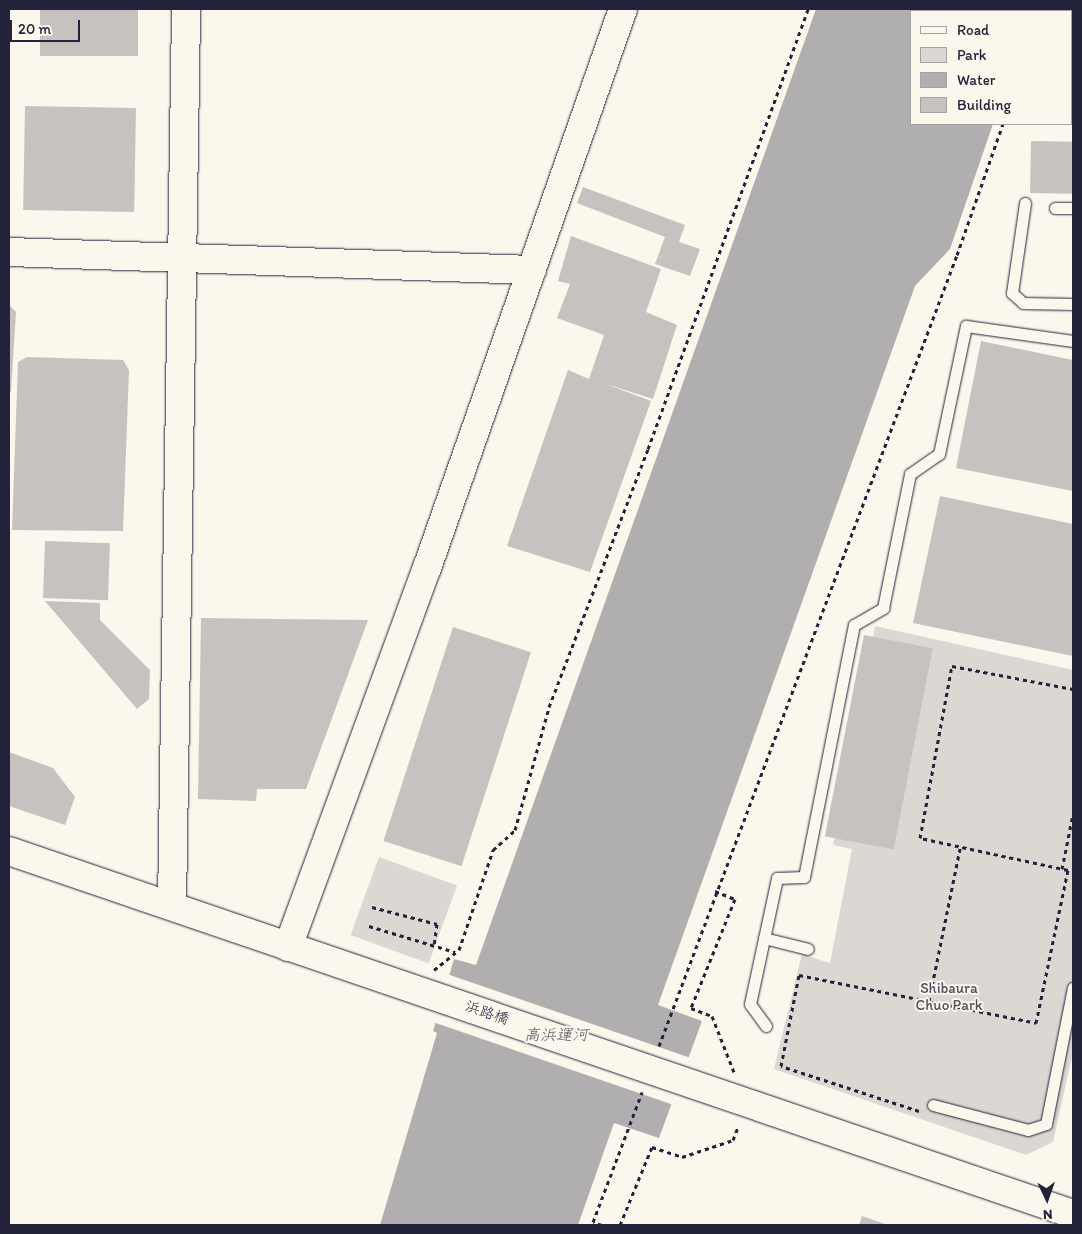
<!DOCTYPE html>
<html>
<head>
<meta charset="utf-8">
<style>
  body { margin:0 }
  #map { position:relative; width:1082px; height:1234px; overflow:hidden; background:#fbf7ec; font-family:Itim,"Klee One",sans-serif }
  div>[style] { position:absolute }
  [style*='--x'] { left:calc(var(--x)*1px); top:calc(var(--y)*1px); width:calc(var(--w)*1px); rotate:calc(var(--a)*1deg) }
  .green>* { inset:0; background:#dbd8d3; transform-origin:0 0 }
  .water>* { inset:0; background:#b1aeb0 }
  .pier>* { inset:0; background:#fbf7ec; transform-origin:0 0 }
  .building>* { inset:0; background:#c6c2c0; transform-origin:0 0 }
  .path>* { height:3px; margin-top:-1.5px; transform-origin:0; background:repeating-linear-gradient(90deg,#22223b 0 4px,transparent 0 8px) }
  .roads { filter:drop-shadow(0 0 1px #22223b) drop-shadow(0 0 1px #22223b) }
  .lane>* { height:11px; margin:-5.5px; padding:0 5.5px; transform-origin:5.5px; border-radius:5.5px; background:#fbf7ec }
  .secondary>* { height:28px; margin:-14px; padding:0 14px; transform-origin:14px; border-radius:14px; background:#fbf7ec }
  span { translate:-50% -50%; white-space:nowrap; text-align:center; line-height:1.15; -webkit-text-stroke:4px #fbf7ec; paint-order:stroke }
  .park-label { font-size:15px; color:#505061 }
  .street-label { font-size:15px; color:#22223b }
  .water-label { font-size:16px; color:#545364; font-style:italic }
  .frame { position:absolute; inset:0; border:10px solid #22223b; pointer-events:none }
  .legend { position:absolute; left:910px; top:10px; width:162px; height:115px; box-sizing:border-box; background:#fbf7ec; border:1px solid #a4a2a5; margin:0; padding:6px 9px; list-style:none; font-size:15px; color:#22223b }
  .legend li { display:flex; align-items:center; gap:10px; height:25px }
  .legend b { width:25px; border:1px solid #a4a2a5 }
  .north { position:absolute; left:1022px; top:1174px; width:50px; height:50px; -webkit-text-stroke:4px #fbf7ec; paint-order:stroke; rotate:177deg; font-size:14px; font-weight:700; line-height:20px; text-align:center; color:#22223b }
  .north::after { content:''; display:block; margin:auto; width:18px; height:22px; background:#22223b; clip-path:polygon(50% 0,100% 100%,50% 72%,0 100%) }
  .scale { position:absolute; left:10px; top:20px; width:70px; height:22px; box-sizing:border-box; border:2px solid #22223b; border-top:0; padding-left:6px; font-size:15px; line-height:18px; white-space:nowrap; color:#22223b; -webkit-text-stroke:4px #fbf7ec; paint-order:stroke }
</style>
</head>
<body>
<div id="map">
  <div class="green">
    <i style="clip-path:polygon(875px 626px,1073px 670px,1073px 1052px,1053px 1142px,1026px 1155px,774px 1069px,802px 954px,830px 963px,852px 849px,833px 845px)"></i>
    <i style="left:379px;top:857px;width:83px;height:83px;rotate:20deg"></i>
  </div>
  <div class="water">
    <i style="clip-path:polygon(816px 9px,1033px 9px,911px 11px,911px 124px,993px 124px,950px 249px,915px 286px,658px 1005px,702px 1021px,659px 1138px,614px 1123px,578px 1225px,380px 1225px,437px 1033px,433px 1031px,454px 959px,476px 965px)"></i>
  </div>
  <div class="pier">
    <i style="left:447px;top:974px;width:257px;height:50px;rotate:19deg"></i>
  </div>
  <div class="building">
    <i style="left:40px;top:9px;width:98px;height:47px"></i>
    <i style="left:25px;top:106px;width:111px;height:104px;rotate:1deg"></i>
    <i style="left:1031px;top:141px;width:42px;height:52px;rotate:1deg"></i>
    <i style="clip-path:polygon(583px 187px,685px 225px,679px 242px,700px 249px,690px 276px,655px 264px,665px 237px,577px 203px)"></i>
    <i style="clip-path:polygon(571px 236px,661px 269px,646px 312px,677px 325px,653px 399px,603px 383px,651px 401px,590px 572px,507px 546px,568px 370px,589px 379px,604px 335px,557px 318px,570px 284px,558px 281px)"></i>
    <i style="clip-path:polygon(9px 305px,16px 312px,11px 392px,9px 392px)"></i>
    <i style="clip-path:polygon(981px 341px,1073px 360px,1073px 491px,956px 468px)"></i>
    <i style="clip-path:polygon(27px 357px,123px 360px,129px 370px,123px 531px,12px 530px,18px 362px)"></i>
    <i style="clip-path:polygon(940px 496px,1073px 524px,1073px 656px,913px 623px)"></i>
    <i style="left:45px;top:541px;width:65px;height:57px;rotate:2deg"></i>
    <i style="clip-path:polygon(45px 601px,100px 603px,100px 620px,150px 670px,149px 699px,137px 709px)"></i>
    <i style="clip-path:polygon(201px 618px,368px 620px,306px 789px,257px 789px,256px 801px,198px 799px)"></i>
    <i style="left:453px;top:627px;width:82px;height:225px;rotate:18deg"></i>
    <i style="left:864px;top:635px;width:70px;height:205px;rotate:11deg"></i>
    <i style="clip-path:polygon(9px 752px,53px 768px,75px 797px,65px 825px,9px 806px)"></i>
    <i style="clip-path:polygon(862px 1216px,888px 1225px,859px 1225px)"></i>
  </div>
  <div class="path">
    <i style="--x:1042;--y:11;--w:2;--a:-63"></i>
    <i style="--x:1062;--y:869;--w:56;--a:-78.7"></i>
    <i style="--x:715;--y:891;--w:22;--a:22"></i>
    <i style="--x:735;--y:899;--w:118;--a:112"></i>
    <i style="--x:691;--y:1008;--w:22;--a:21"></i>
    <i style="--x:712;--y:1016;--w:60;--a:68.6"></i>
    <i style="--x:372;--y:907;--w:67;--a:14.7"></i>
    <i style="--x:437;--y:924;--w:22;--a:98"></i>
    <i style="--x:369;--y:926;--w:90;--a:16.8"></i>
    <i style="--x:434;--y:970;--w:32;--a:-39"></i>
    <i style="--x:459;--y:950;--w:106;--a:-71.2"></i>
    <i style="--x:493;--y:850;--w:30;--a:-42"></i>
    <i style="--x:515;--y:830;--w:128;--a:-74.5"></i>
    <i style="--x:549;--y:707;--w:276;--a:-69"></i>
    <i style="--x:648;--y:449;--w:468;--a:-70"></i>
    <i style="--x:929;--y:1001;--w:156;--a:-78.5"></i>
    <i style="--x:659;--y:1046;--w:845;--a:-69.36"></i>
    <i style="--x:957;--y:255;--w:139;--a:-70.7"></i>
    <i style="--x:919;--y:1111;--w:145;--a:-161.9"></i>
    <i style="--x:781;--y:1066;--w:93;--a:-78.8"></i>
    <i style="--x:799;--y:975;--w:242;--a:11.4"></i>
    <i style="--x:1036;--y:1023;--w:156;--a:-78.2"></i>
    <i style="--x:1068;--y:870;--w:151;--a:-167.8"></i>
    <i style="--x:920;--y:838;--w:175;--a:-79.5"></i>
    <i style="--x:952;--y:666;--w:123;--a:10.8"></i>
    <i style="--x:602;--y:1225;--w:9;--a:-162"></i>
    <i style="--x:593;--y:1222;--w:139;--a:-69.3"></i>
    <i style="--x:620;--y:1225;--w:84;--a:-67.7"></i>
    <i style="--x:652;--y:1147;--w:32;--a:18"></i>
    <i style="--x:682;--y:1157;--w:54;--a:-18.4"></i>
    <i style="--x:733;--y:1140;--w:14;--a:-69"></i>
  </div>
  <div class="roads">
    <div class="lane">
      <i style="--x:1025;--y:203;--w:91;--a:98.2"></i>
      <i style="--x:1012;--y:293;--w:15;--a:42"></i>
      <i style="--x:1023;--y:303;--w:50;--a:1.1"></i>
      <i style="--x:1055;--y:208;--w:18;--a:0"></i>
      <i style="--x:764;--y:938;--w:45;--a:14"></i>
      <i style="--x:766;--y:1026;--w:27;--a:-126"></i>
      <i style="--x:750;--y:1004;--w:129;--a:-77.9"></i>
      <i style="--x:777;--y:878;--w:27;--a:-2"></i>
      <i style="--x:804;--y:877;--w:257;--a:-78.8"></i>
      <i style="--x:854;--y:625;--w:34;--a:-30"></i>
      <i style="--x:883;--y:608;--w:137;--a:-78.6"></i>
      <i style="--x:910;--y:474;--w:35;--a:-35"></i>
      <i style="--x:939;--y:454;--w:131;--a:-78.1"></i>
      <i style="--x:966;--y:326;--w:108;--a:8"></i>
      <i style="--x:933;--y:1105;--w:98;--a:14.7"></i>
      <i style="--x:1028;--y:1130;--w:19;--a:-18"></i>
      <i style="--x:1046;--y:1124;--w:139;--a:-78.8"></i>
    </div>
    <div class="secondary">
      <i style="--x:9;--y:252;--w:523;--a:1.97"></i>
      <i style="--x:9;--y:851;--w:1124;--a:18.84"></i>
      <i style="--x:172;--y:905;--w:896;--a:-89.1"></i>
      <i style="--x:288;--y:947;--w:404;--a:-69.9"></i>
      <i style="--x:427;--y:568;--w:592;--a:-70.68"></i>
    </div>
  </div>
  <div class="park-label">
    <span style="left:949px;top:997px">Shibaura<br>Chuo Park</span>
  </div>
  <div class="street-label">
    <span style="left:487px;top:1013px;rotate:19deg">浜路橋</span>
  </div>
  <div class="water-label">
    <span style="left:556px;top:1035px">高浜運河</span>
  </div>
  <div class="frame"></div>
  <ul class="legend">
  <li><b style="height:6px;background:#fbf7ec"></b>Road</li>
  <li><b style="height:14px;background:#dbd8d3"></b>Park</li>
  <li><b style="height:14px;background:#b1aeb0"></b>Water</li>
  <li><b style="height:14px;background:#c6c2c0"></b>Building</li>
  </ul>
  <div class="north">N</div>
  <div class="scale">20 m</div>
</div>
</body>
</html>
